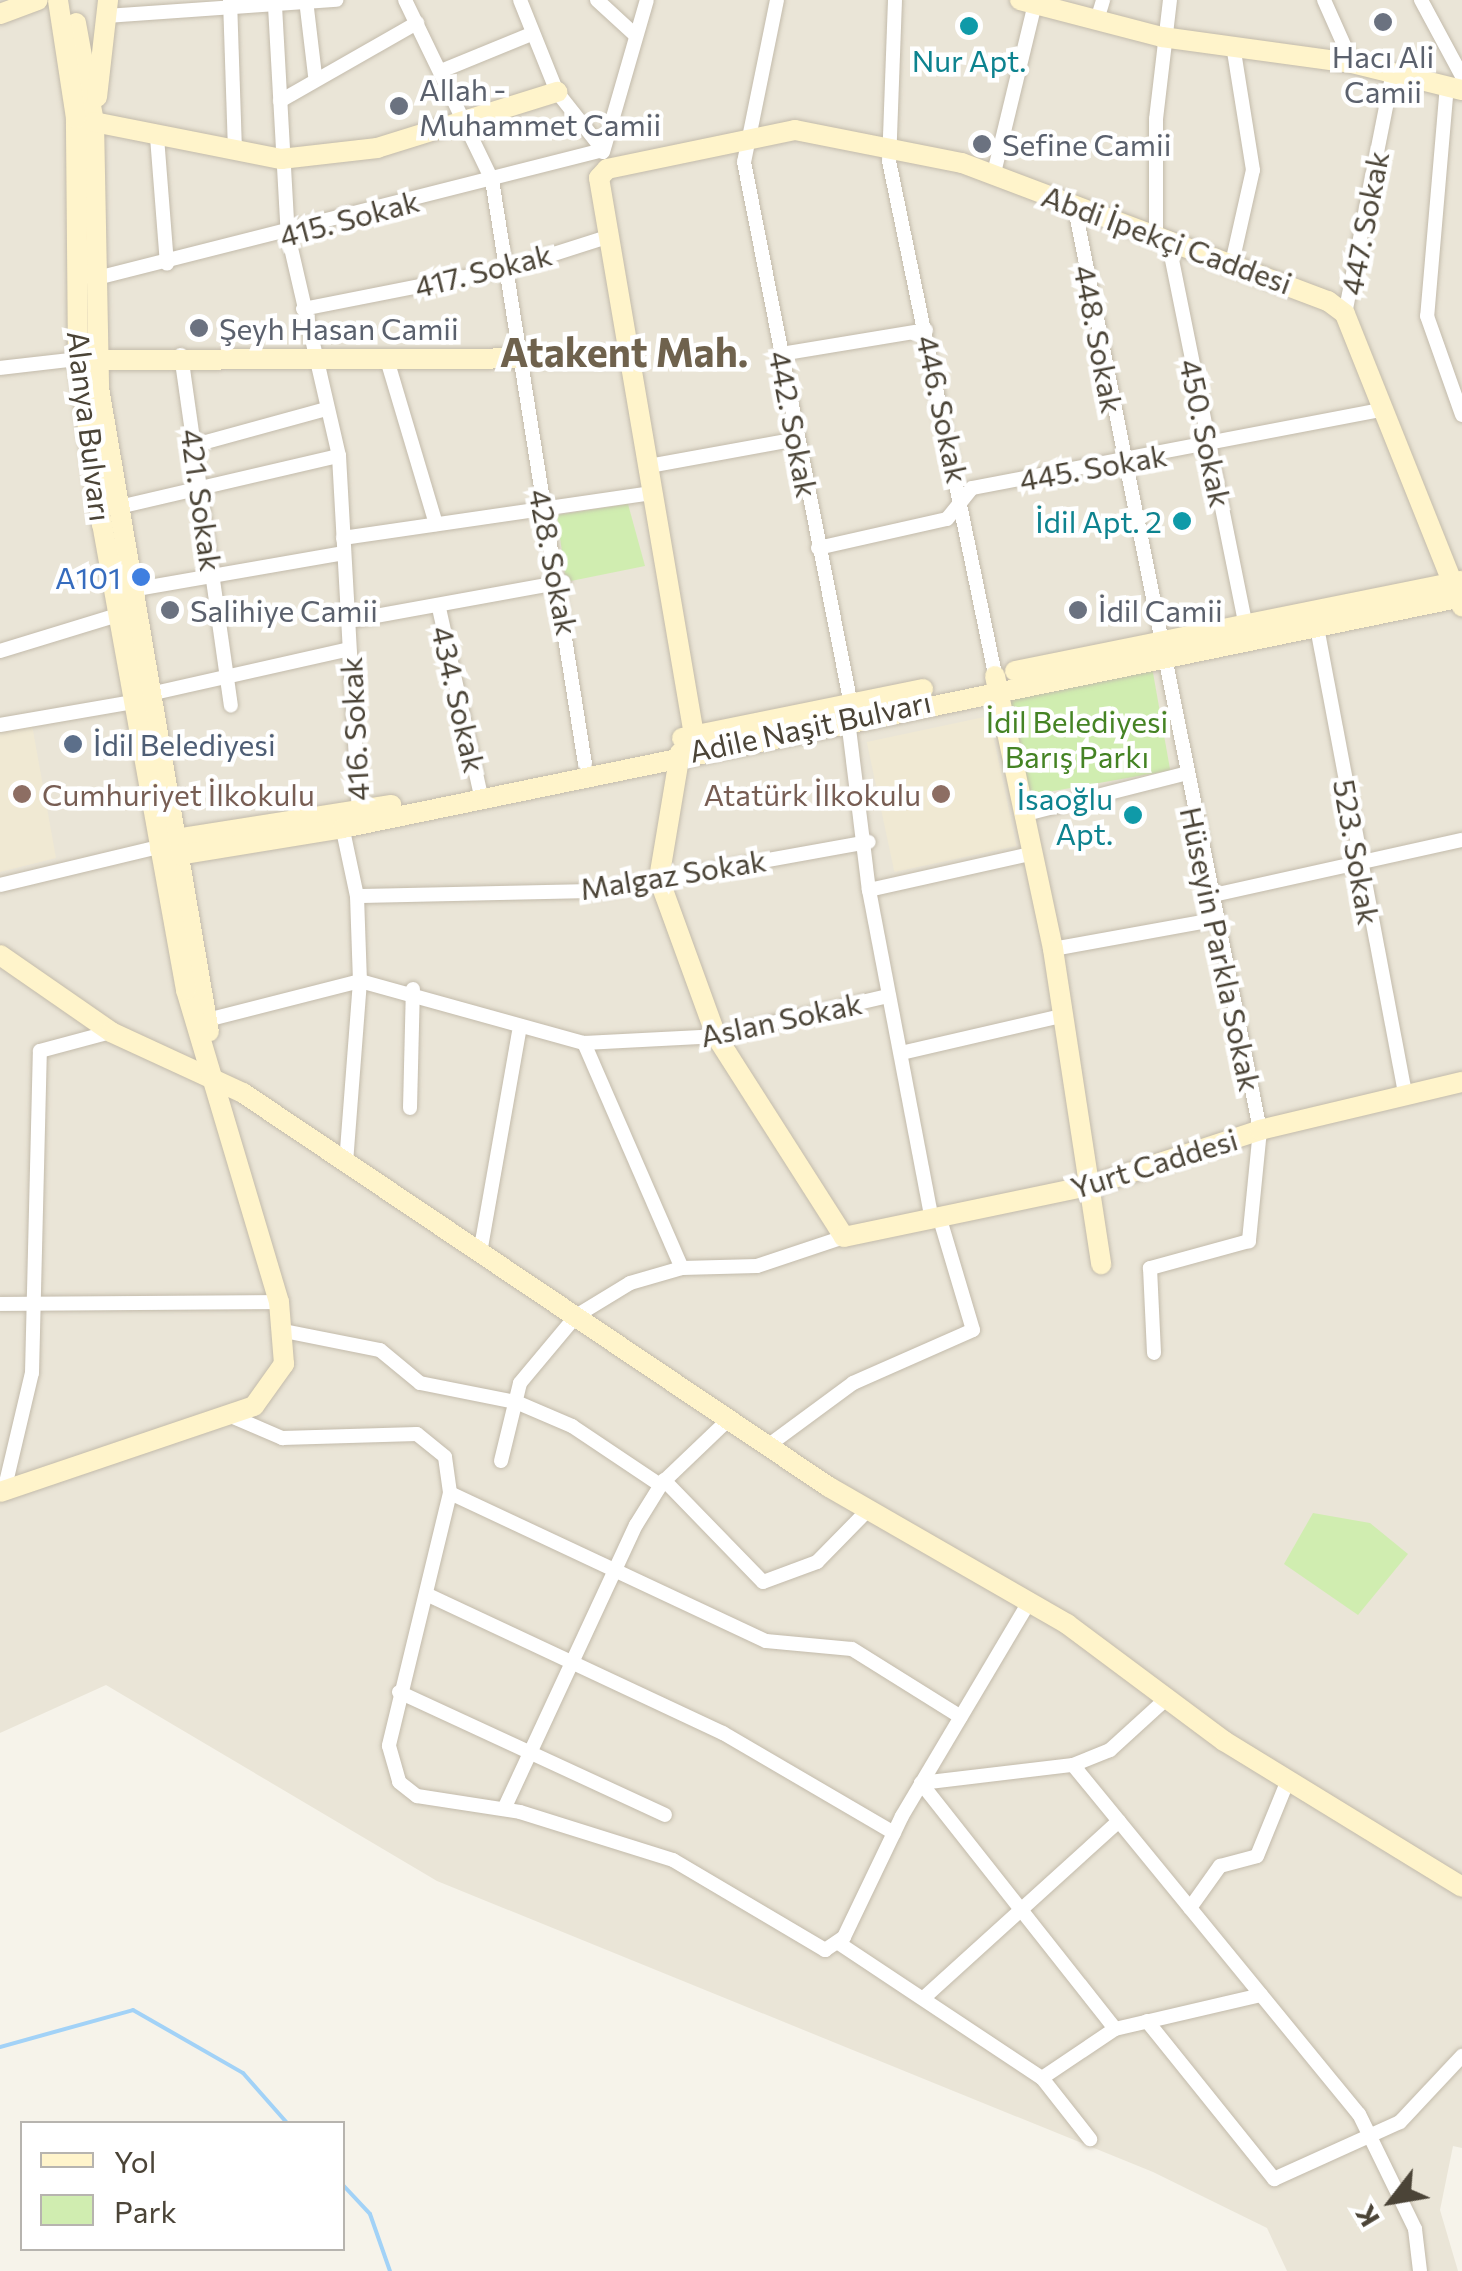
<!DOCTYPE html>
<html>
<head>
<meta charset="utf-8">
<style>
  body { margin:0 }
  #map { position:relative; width:1462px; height:2271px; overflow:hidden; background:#f6f3ea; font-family:Commissioner,sans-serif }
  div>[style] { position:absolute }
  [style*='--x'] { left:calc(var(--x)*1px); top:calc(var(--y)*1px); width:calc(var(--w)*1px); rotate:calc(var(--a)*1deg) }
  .residential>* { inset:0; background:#eae5d7 }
  .education>* { inset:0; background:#f0e9d3; transform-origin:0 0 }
  .green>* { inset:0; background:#d0edb0; transform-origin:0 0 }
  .stream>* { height:4px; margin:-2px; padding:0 2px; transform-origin:2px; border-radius:2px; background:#a2d2f7 }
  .roads { filter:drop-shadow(0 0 2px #c3bbab) drop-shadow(0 0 2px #c3bbab) }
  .street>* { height:14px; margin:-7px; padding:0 7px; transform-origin:7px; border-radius:7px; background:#fff }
  .secondary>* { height:20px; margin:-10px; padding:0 10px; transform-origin:10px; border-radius:10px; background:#fff4cb }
  .dots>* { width:28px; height:28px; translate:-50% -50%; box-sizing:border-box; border:5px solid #fff; border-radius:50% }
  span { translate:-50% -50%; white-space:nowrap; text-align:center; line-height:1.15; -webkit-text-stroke:9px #fff; paint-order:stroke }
  .worship-label { font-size:30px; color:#5b616d }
  .left { translate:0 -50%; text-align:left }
  .culture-label { font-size:30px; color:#0d838f }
  .right { translate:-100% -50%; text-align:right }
  .street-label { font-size:30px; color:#4b4437 }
  .shop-label { font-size:30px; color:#366cbe }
  .park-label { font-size:30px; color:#458324 }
  .service-label { font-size:30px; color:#4e5e75 }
  .education-label { font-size:30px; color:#785e54 }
  .district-label { font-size:40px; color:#6f624d; font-weight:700 }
  .legend { position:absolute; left:20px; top:2121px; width:325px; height:130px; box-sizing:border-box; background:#fff; border:2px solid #b7b4af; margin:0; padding:12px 18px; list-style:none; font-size:30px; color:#4b4437 }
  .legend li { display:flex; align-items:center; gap:20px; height:50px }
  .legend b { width:50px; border:2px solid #b7b4af }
  .north { position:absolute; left:1342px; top:2151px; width:100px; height:100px; -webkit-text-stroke:8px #fff; paint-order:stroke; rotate:239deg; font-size:28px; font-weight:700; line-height:40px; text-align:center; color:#4b4437 }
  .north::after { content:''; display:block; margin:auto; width:35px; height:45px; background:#4b4437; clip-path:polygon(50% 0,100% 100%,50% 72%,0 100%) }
</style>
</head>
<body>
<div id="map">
  <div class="residential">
    <i style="clip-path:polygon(0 0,1462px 0,1462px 2148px,1453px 2146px,1440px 2210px,1458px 2271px,1287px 2271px,1267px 2228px,1153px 2172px,437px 1881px,106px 1685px,0 1733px)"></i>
  </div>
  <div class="education">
    <i style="left:989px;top:716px;width:133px;height:125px;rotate:78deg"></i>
    <i style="clip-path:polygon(32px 725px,56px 858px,0 872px,0 730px)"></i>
  </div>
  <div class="green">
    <i style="clip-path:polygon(628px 504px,645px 566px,566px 582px,557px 515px)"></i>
    <i style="left:1152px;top:667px;width:105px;height:146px;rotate:80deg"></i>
    <i style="clip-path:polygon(1313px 1513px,1370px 1523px,1408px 1554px,1358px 1615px,1284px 1564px)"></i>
  </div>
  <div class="stream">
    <i style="--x:0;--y:2047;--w:138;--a:-15.5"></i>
    <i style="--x:133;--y:2010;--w:127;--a:29.8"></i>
    <i style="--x:243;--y:2073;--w:68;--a:48.6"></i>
    <i style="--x:342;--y:2184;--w:41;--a:47"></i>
    <i style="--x:370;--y:2214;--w:60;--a:70.7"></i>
  </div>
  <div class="roads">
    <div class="street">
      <i style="--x:230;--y:0;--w:151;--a:88.1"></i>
      <i style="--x:306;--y:0;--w:76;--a:83.2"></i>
      <i style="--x:405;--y:0;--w:200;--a:64.2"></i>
      <i style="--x:492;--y:180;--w:591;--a:80.95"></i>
      <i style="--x:597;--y:0;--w:52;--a:42.6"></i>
      <i style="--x:777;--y:0;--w:165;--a:101.5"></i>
      <i style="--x:744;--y:162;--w:553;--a:78.85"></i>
      <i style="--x:895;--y:0;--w:161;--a:92.1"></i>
      <i style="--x:889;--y:161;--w:524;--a:78.33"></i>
      <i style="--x:1324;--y:0;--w:69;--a:66"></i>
      <i style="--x:1421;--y:0;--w:86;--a:61.7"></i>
      <i style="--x:275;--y:6;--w:229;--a:86.8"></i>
      <i style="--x:288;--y:235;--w:227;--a:77"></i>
      <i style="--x:339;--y:456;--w:359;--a:86.8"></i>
      <i style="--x:106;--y:16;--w:231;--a:-4"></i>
      <i style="--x:1097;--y:20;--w:21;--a:-73"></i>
      <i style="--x:441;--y:71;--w:97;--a:-22.3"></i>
      <i style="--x:1447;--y:85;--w:232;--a:94.9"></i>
      <i style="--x:1427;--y:316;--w:105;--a:70.5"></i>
      <i style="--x:280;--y:101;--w:158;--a:-29.7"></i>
      <i style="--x:157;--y:137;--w:127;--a:85.5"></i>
      <i style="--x:603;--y:152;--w:158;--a:-73.9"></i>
      <i style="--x:994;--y:173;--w:174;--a:-76.4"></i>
      <i style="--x:1075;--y:209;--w:939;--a:78.64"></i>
      <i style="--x:1260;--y:1130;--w:112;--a:95.7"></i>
      <i style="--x:1249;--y:1241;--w:103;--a:164.7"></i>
      <i style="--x:1150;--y:1268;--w:85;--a:87.3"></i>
      <i style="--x:1156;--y:235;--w:116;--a:-90"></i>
      <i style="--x:1156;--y:119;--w:120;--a:-83.3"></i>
      <i style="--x:1168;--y:240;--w:394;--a:78.6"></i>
      <i style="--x:1232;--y:263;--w:95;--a:-77.3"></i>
      <i style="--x:1253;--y:170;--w:121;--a:-99.1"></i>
      <i style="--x:93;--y:279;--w:526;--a:-14.19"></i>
      <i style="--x:603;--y:150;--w:74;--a:-128.4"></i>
      <i style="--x:557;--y:92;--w:99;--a:-111.9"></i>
      <i style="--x:303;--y:309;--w:211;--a:-11.2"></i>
      <i style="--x:510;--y:268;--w:99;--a:-17.7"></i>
      <i style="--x:1345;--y:314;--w:247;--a:-78.8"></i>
      <i style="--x:781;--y:354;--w:147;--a:-9.4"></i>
      <i style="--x:181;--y:355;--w:354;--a:81.9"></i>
      <i style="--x:388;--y:363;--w:168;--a:73.4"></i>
      <i style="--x:0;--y:368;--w:79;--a:-6.6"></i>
      <i style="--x:195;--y:445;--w:137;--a:-15.3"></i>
      <i style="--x:649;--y:466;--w:150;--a:-10.3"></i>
      <i style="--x:119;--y:507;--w:226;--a:-13.1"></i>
      <i style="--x:343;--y:538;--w:312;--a:-8.3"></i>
      <i style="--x:818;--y:548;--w:132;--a:-12.7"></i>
      <i style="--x:947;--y:519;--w:40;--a:-51"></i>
      <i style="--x:972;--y:488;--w:420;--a:-10.8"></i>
      <i style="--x:132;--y:590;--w:214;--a:-9.9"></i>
      <i style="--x:439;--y:608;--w:188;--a:77.4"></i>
      <i style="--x:348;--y:621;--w:219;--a:-10.3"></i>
      <i style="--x:1316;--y:622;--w:479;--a:79.3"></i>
      <i style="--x:0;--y:651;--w:123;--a:-17"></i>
      <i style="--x:150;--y:694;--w:204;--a:-12.7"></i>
      <i style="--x:848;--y:720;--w:171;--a:83"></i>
      <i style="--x:869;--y:890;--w:337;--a:79.2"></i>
      <i style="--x:0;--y:725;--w:135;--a:-9.8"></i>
      <i style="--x:1022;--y:815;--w:167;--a:-14.2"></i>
      <i style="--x:341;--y:821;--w:77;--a:78"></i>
      <i style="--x:357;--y:896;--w:85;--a:88"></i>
      <i style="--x:360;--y:981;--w:182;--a:94.4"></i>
      <i style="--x:0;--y:885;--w:171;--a:-13.5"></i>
      <i style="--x:869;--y:890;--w:165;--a:-12.6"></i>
      <i style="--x:357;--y:896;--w:239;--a:-1.2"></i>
      <i style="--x:596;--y:891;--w:277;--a:-10.2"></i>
      <i style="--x:1209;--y:896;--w:259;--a:-12.5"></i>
      <i style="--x:1053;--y:949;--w:162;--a:-10.3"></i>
      <i style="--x:207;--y:1020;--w:158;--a:-14.3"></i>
      <i style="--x:360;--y:981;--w:232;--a:15.5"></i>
      <i style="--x:584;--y:1043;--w:132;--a:-3"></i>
      <i style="--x:716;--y:1036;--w:177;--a:-13.1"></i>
      <i style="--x:584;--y:1043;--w:245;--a:66.5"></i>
      <i style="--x:901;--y:1053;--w:164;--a:-13"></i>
      <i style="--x:410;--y:1108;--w:119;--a:-88.6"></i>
      <i style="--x:480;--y:1253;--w:224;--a:-80"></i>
      <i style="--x:0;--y:1304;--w:279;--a:-0.4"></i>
      <i style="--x:284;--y:1331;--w:98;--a:11.2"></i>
      <i style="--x:380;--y:1350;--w:52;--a:39.5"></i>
      <i style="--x:420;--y:1383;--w:98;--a:11.2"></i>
      <i style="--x:516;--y:1402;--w:61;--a:23.2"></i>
      <i style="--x:572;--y:1426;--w:106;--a:33.8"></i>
      <i style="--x:231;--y:1416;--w:56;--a:23.3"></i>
      <i style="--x:282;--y:1438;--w:135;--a:-1.7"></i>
      <i style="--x:417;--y:1434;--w:36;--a:39"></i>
      <i style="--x:445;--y:1457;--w:36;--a:82"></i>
      <i style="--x:450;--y:1493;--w:260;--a:103.6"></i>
      <i style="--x:389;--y:1746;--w:37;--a:74"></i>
      <i style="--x:399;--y:1782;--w:23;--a:38"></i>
      <i style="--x:417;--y:1796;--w:104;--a:8.8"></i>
      <i style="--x:520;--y:1812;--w:160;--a:17.4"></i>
      <i style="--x:673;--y:1860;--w:177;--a:30.6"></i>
      <i style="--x:825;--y:1950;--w:23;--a:-34"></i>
      <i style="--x:844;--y:1937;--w:134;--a:-64.4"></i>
      <i style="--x:902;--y:1816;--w:249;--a:-59.3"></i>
      <i style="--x:769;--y:1445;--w:104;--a:-36.4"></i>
      <i style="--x:853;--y:1383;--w:131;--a:-23.8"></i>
      <i style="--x:973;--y:1330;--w:116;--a:-106.6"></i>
      <i style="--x:501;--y:1461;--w:80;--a:-76.3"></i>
      <i style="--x:520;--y:1383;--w:87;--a:-50.1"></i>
      <i style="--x:576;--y:1316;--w:63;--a:-31.4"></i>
      <i style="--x:630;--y:1283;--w:54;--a:-16.1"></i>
      <i style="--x:682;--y:1268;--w:75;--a:-1.5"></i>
      <i style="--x:757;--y:1266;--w:92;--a:-18.4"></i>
      <i style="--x:664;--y:1480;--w:142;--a:45.9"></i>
      <i style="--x:763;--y:1582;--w:58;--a:-20.3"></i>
      <i style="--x:817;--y:1562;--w:73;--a:-45.6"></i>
      <i style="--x:4;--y:1491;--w:121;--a:-76.7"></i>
      <i style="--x:32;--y:1373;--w:322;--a:-88.6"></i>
      <i style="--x:40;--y:1051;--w:73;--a:-15"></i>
      <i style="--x:450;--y:1493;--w:349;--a:25.1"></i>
      <i style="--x:766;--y:1641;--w:86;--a:5.3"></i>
      <i style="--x:852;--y:1649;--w:128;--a:32"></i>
      <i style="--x:426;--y:1594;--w:328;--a:25.1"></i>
      <i style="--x:723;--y:1733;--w:198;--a:30.3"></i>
      <i style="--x:399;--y:1692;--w:293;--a:24.8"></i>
      <i style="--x:1073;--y:1765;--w:451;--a:50.7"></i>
      <i style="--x:1359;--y:2114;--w:128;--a:64"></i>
      <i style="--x:1415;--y:2229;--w:42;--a:83.2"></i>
      <i style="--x:921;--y:1783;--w:313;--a:51.7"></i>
      <i style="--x:921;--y:1783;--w:153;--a:-6.8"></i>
      <i style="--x:1073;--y:1765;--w:40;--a:-22"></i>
      <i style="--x:1110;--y:1750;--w:76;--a:-42.3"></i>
      <i style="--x:504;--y:1809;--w:313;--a:-65.1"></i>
      <i style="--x:636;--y:1525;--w:49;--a:-58.2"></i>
      <i style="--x:662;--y:1483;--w:94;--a:-43.7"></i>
      <i style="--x:1190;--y:1908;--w:52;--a:-54.5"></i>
      <i style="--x:1220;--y:1866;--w:38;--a:-15"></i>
      <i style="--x:1257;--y:1856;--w:82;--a:-67.8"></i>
      <i style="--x:840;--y:1944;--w:242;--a:33.6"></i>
      <i style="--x:1042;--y:2078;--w:78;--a:51.8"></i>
      <i style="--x:927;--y:1995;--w:259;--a:-42.2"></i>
      <i style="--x:1147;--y:2021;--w:203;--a:51.2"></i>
      <i style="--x:1274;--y:2179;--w:138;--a:-24.3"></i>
      <i style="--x:1400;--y:2122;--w:91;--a:-46.8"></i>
      <i style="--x:1042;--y:2078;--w:88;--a:-33.9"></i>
      <i style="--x:1115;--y:2029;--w:150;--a:-13.1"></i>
    </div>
    <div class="secondary">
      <i style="--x:1020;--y:0;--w:147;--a:14.6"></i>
      <i style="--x:1162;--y:37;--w:192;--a:7.8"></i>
      <i style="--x:1352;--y:63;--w:113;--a:13.8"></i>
      <i style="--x:0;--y:14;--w:40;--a:-20.2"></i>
      <i style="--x:76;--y:23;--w:101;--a:79.7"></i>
      <i style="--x:94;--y:122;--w:266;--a:88.9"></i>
      <i style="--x:99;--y:388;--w:653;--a:80.31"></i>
      <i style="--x:97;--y:97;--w:98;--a:-83.5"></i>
      <i style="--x:94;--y:122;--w:191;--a:11.2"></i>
      <i style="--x:281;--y:159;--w:97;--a:-6.5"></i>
      <i style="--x:377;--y:148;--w:189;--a:-17.3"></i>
      <i style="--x:86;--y:360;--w:542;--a:-0.21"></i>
      <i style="--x:1015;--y:671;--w:456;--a:-11.4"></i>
      <i style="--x:995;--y:676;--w:279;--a:78"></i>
      <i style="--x:1053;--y:949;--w:319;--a:81.3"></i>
      <i style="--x:694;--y:735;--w:565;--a:-99.68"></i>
      <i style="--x:599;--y:178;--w:12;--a:-48"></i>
      <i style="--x:607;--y:169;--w:192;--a:-11.7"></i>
      <i style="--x:795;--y:130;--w:170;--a:11.2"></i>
      <i style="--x:962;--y:163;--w:391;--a:20.7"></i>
      <i style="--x:1328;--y:301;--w:21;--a:37"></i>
      <i style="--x:1345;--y:314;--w:315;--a:68.2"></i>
      <i style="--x:682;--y:738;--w:246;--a:-11.5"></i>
      <i style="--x:680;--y:753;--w:128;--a:99.5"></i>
      <i style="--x:659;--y:879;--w:167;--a:70"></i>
      <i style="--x:716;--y:1036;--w:238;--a:57.5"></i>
      <i style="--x:844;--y:1237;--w:254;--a:-11.8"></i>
      <i style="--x:1093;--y:1185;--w:176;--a:-18.2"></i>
      <i style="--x:1260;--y:1130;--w:208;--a:-13.4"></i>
      <i style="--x:176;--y:839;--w:218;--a:-9"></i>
      <i style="--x:160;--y:849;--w:20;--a:18"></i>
      <i style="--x:179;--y:855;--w:166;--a:-9.3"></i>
      <i style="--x:343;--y:828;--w:1143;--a:-11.66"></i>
      <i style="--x:0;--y:955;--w:135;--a:34.7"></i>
      <i style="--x:111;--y:1032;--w:145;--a:24.8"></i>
      <i style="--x:243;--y:1093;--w:706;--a:33.92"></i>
      <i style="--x:829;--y:1487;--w:275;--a:29.9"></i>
      <i style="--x:1067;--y:1624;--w:196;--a:36.7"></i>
      <i style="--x:1224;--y:1741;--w:279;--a:31.5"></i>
      <i style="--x:0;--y:1492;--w:268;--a:-18.7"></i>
      <i style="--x:254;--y:1406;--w:52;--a:-54.5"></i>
      <i style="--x:284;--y:1364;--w:62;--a:-94.6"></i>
      <i style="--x:279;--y:1302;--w:326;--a:-106.6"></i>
      <i style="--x:186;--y:990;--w:473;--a:-100.2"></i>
      <i style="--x:102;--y:525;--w:168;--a:-98.2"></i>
      <i style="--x:78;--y:359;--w:241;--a:-90.5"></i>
      <i style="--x:76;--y:118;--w:119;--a:-98.7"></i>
    </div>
  </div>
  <div class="dots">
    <i style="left:1383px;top:22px;background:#6b7280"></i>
    <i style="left:969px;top:26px;background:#0f9aa8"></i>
    <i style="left:399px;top:106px;background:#6b7280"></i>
    <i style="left:982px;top:144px;background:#6b7280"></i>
    <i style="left:199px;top:328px;background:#6b7280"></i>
    <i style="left:1182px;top:521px;background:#0f9aa8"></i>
    <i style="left:141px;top:577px;background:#3f7fe0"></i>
    <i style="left:170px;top:610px;background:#6b7280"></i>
    <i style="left:1078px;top:610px;background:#6b7280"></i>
    <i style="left:73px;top:744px;background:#5c6f8a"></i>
    <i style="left:22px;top:794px;background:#8d6e63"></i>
    <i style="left:941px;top:794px;background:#8d6e63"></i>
    <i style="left:1133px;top:815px;background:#0f9aa8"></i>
  </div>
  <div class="worship-label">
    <span style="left:1383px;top:73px">Hacı Ali<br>Camii</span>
    <span class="left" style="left:419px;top:106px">Allah -<br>Muhammet Camii</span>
    <span class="left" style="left:1002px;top:144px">Sefine Camii</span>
    <span class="left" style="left:219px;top:328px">Şeyh Hasan Camii</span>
    <span class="left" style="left:190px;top:610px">Salihiye Camii</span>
    <span class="left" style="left:1098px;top:610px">İdil Camii</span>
  </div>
  <div class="culture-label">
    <span style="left:969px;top:60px">Nur Apt.</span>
    <span class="right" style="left:1162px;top:521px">İdil Apt. 2</span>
    <span class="right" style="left:1113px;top:815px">İsaoğlu<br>Apt.</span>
  </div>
  <div class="street-label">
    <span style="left:349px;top:218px;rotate:-15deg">415. Sokak</span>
    <span style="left:1364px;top:223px;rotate:-79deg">447. Sokak</span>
    <span style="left:1167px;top:239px;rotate:20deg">Abdi İpekçi Caddesi</span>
    <span style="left:483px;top:270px;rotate:-14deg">417. Sokak</span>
    <span style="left:1099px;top:339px;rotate:79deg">448. Sokak</span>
    <span style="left:943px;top:409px;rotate:78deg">446. Sokak</span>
    <span style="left:794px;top:424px;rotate:79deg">442. Sokak</span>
    <span style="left:90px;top:426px;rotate:83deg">Alanya Bulvarı</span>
    <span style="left:1206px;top:433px;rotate:78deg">450. Sokak</span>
    <span style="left:1093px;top:467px;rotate:-10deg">445. Sokak</span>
    <span style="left:202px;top:500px;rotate:82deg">421. Sokak</span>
    <span style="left:554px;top:562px;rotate:79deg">428. Sokak</span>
    <span style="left:459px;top:699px;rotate:77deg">434. Sokak</span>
    <span style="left:810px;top:726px;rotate:-12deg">Adile Naşit Bulvarı</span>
    <span style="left:354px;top:729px;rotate:-93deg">416. Sokak</span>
    <span style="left:1357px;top:852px;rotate:80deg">523. Sokak</span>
    <span style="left:673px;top:874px;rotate:-9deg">Malgaz Sokak</span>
    <span style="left:1221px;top:949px;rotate:78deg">Hüseyin Parkla Sokak</span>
    <span style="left:781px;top:1019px;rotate:-12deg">Aslan Sokak</span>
    <span style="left:1154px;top:1163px;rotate:-17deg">Yurt Caddesi</span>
  </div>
  <div class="shop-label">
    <span class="right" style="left:121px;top:577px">A101</span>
  </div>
  <div class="park-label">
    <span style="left:1077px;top:738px">İdil Belediyesi<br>Barış Parkı</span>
  </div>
  <div class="service-label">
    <span class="left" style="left:93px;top:744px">İdil Belediyesi</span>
  </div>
  <div class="education-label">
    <span class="left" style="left:42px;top:794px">Cumhuriyet İlkokulu</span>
    <span class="right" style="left:921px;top:794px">Atatürk İlkokulu</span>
  </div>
  <div class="district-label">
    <span style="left:624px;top:351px">Atakent Mah.</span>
  </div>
  <ul class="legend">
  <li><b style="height:12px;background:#fff4cb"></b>Yol</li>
  <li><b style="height:28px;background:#d0edb0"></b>Park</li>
  </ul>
  <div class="north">K</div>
</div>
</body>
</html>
